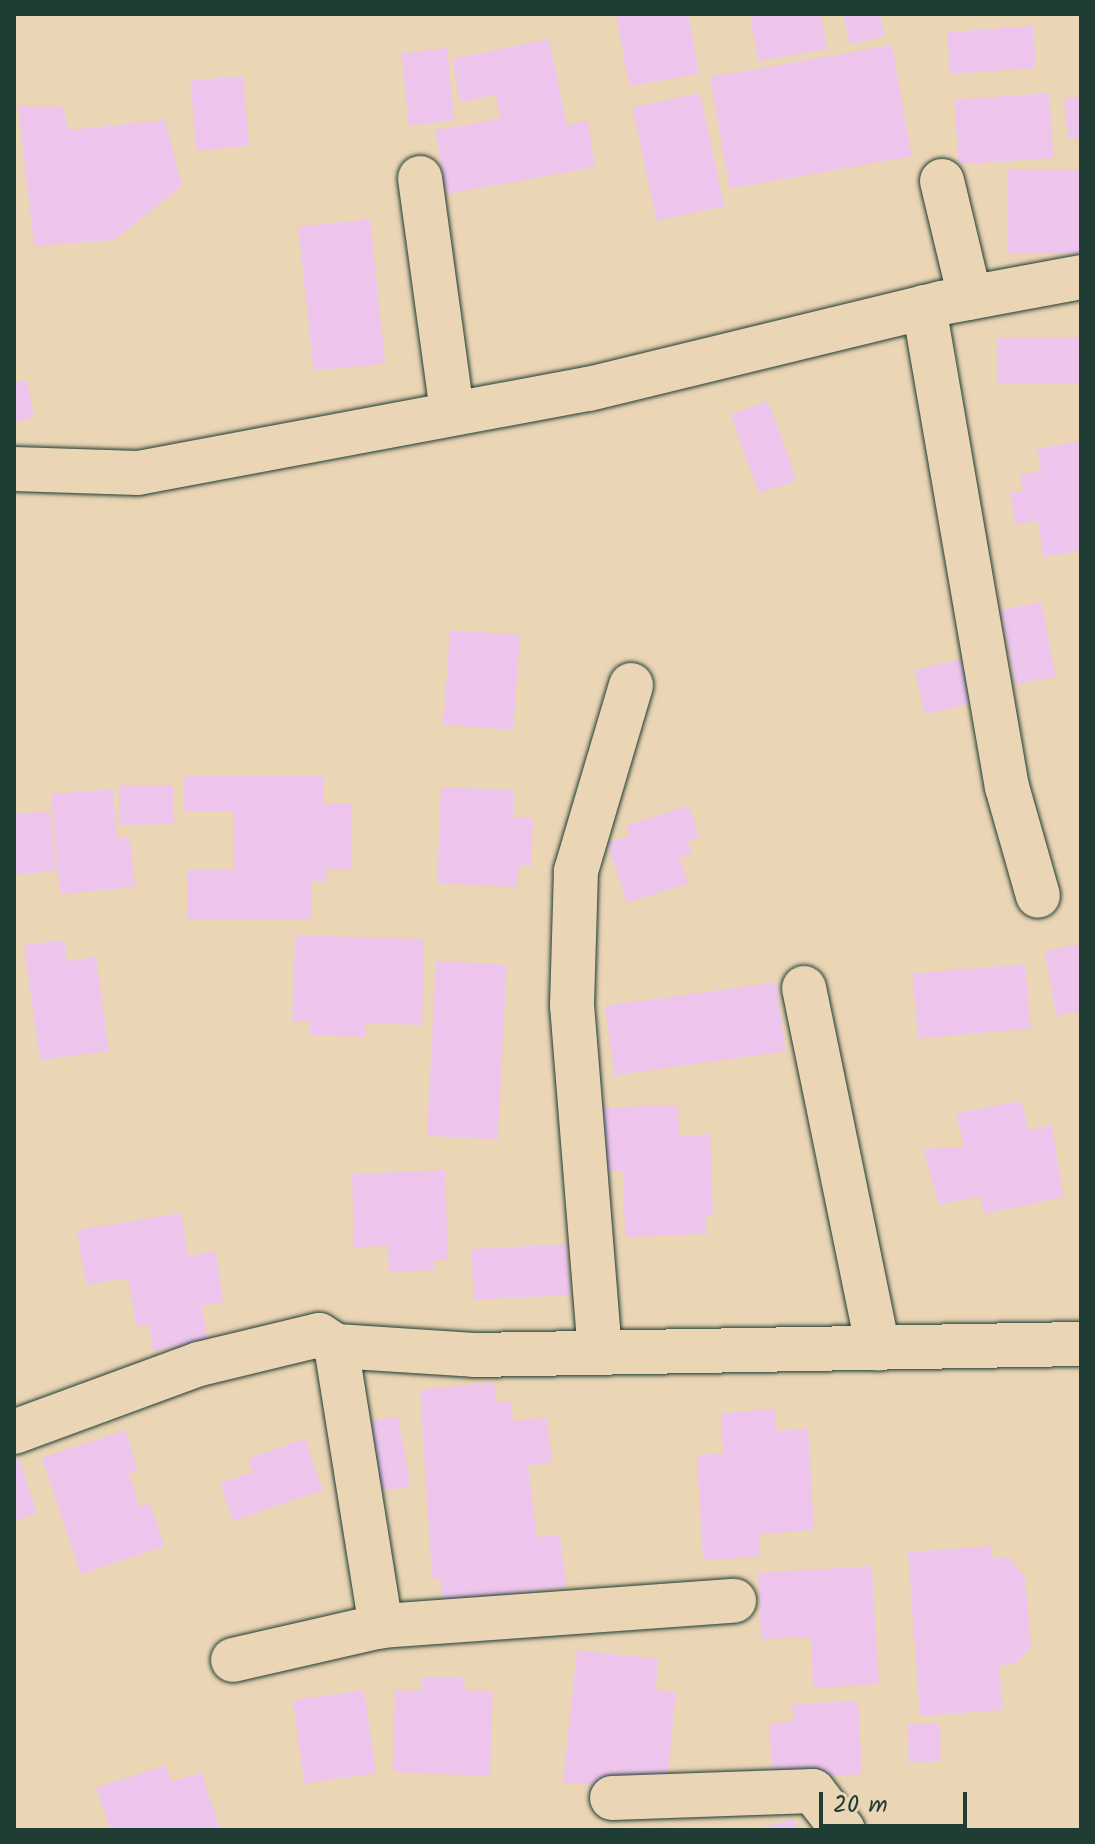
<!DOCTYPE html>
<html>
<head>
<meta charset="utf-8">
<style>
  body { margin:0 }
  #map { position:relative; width:1095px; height:1844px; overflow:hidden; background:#ead5b4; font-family:Kalam,sans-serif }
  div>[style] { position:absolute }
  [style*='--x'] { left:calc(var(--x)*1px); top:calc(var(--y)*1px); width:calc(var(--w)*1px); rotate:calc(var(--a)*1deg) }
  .building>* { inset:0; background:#eec5ec; transform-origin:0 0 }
  .roads { filter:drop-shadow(0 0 2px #1f3d34) drop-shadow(0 0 2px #1f3d34) }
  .street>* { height:44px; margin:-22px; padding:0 22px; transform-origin:22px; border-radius:22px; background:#ead5b4 }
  span { translate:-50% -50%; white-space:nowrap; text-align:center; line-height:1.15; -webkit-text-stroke:8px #ead5b4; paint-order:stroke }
  .frame { position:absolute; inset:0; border:16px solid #1f3d34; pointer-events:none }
  .scale { position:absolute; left:819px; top:1792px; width:148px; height:36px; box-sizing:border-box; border:4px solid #1f3d34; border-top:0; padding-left:10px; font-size:24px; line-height:28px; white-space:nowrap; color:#1f3d34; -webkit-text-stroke:6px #ead5b4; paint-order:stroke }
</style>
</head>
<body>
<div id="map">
  <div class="building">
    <i style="clip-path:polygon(616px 14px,688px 14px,699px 74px,629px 86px)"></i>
    <i style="clip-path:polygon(750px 14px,821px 14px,827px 49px,758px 61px)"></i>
    <i style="clip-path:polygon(843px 14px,880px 14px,885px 36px,850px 44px)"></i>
    <i style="left:1033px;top:26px;width:42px;height:86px;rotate:86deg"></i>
    <i style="clip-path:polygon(549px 39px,567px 125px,588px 121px,595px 167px,446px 194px,435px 130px,500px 119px,496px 95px,460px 102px,452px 59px)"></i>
    <i style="left:892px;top:45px;width:113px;height:185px;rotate:80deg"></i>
    <i style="left:447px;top:48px;width:73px;height:46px;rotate:84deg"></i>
    <i style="left:243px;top:76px;width:70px;height:53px;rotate:85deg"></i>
    <i style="left:700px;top:93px;width:116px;height:69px;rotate:78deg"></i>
    <i style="left:1049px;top:93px;width:65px;height:95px;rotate:86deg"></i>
    <i style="clip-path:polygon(1081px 97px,1081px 138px,1068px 139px,1064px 99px)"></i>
    <i style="clip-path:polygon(18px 106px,64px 107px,68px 130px,165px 120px,182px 186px,114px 240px,34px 246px)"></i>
    <i style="left:1081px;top:169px;width:85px;height:74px;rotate:90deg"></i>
    <i style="left:370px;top:219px;width:145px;height:72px;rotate:84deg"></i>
    <i style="left:1081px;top:338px;width:45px;height:84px;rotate:90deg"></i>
    <i style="clip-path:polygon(27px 380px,34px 418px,14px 422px,14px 382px)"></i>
    <i style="left:768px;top:401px;width:84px;height:40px;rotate:70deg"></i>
    <i style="clip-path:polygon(1081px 441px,1081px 551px,1043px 557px,1038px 521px,1015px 525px,1010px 493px,1023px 491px,1020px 474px,1041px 471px,1037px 449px)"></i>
    <i style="left:1041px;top:602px;width:76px;height:41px;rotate:79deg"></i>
    <i style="left:450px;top:630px;width:70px;height:95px;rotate:4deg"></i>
    <i style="left:961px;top:659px;width:45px;height:48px;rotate:76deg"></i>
    <i style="clip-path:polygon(184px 775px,323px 775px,323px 803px,352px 804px,352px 870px,326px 870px,327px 882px,311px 882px,311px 920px,187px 920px,187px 869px,234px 869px,234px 812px,184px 812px)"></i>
    <i style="left:173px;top:785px;width:39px;height:54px;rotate:89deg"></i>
    <i style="clip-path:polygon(441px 787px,514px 790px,514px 818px,533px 818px,531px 865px,519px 865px,517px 887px,437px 883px)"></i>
    <i style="clip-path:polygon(113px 789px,117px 838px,130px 838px,135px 887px,60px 894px,51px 794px)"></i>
    <i style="clip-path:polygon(689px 805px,699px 837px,688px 841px,692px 854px,679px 858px,688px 883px,627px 903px,607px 843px,630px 835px,626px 826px)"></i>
    <i style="clip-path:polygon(50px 811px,56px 871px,14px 875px,14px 814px)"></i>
    <i style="clip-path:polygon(295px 935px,424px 939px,422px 1025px,366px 1023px,365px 1037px,310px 1035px,310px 1022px,292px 1022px)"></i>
    <i style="clip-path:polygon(64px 940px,67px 961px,96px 957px,109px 1051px,40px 1060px,24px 945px)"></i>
    <i style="clip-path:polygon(1081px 944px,1081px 1011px,1056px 1015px,1045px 951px)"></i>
    <i style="left:436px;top:961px;width:71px;height:175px;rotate:3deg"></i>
    <i style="left:1025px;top:964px;width:65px;height:113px;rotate:85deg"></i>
    <i style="left:776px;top:982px;width:70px;height:173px;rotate:82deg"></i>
    <i style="clip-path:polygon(1021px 1101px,1029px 1131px,1052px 1124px,1063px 1197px,984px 1214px,980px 1196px,939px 1205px,923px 1149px,964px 1147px,956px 1113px)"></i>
    <i style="clip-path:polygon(678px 1105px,679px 1136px,710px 1134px,713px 1215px,706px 1216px,707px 1234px,625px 1237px,623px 1171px,604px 1171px,602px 1108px)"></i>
    <i style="clip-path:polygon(445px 1170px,448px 1260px,434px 1260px,435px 1270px,389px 1272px,388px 1246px,354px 1247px,352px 1174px)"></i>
    <i style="clip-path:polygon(181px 1213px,188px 1256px,216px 1251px,223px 1302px,202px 1306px,208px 1342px,153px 1351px,149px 1324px,136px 1326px,128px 1278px,86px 1285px,77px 1230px)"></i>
    <i style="left:567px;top:1244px;width:51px;height:96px;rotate:87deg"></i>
    <i style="clip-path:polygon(494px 1382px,496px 1402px,511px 1401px,513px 1421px,547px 1418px,552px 1463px,528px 1466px,537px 1537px,560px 1535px,566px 1587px,443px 1601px,440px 1578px,432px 1579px,420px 1390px)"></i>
    <i style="clip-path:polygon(775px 1409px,776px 1431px,808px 1428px,814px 1530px,759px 1534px,760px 1557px,703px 1560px,697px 1455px,723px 1453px,721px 1413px)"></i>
    <i style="left:398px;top:1416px;width:71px;height:29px;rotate:80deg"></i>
    <i style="clip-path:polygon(125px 1430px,138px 1471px,129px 1474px,140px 1507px,150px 1503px,164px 1546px,81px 1574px,42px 1458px)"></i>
    <i style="clip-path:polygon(305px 1439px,323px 1490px,233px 1521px,220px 1483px,253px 1472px,249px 1458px)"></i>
    <i style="clip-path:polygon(19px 1458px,37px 1513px,14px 1521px,14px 1459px)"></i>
    <i style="clip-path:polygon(991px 1546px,991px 1558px,1008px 1557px,1025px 1577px,1031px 1646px,1015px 1664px,999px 1665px,1003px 1710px,920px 1716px,908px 1552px)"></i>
    <i style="clip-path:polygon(872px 1566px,879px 1684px,813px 1688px,811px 1637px,761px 1639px,758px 1573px)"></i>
    <i style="clip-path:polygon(577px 1650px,659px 1659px,655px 1690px,676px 1692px,666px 1793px,563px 1782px)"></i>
    <i style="clip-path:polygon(422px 1677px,465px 1678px,464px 1690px,493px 1691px,490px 1776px,393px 1772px,395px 1690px,422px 1691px)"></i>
    <i style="left:364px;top:1690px;width:84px;height:72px;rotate:82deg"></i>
    <i style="clip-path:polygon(858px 1701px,862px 1774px,772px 1778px,769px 1723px,794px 1722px,792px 1704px)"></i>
    <i style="left:940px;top:1723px;width:39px;height:32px;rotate:89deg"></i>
    <i style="clip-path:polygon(166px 1765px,172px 1782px,201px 1772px,221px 1830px,111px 1830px,96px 1788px)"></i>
    <i style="clip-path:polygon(795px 1819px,797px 1830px,754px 1830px,754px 1829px)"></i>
  </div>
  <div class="roads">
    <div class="street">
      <i style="--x:420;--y:178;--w:236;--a:82.2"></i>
      <i style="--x:942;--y:181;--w:120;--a:76.5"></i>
      <i style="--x:924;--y:307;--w:487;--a:80.2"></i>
      <i style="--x:1007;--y:787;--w:113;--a:74.1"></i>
      <i style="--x:14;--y:469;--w:124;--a:1.8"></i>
      <i style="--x:138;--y:473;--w:459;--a:-10.6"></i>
      <i style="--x:589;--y:389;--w:362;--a:-13.7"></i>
      <i style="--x:941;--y:303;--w:142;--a:-10.5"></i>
      <i style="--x:804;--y:988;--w:368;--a:78.4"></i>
      <i style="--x:336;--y:1346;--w:284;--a:80.9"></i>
      <i style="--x:600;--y:1353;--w:349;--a:-94.6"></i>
      <i style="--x:572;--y:1005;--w:134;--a:-88.3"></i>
      <i style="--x:576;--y:871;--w:194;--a:-73.5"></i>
      <i style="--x:14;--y:1432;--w:197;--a:-20.2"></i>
      <i style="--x:199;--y:1364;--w:123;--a:-13.6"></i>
      <i style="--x:319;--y:1335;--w:20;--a:33"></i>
      <i style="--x:336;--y:1346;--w:138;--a:3.7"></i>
      <i style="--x:474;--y:1355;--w:607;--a:-1.04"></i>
      <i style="--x:233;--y:1660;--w:152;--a:-12.9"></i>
      <i style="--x:381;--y:1626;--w:354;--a:-4.1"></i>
      <i style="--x:612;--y:1798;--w:201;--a:-2"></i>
      <i style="--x:813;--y:1791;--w:49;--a:52.4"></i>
    </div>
  </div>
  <div class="frame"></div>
  <div class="scale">20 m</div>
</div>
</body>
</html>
